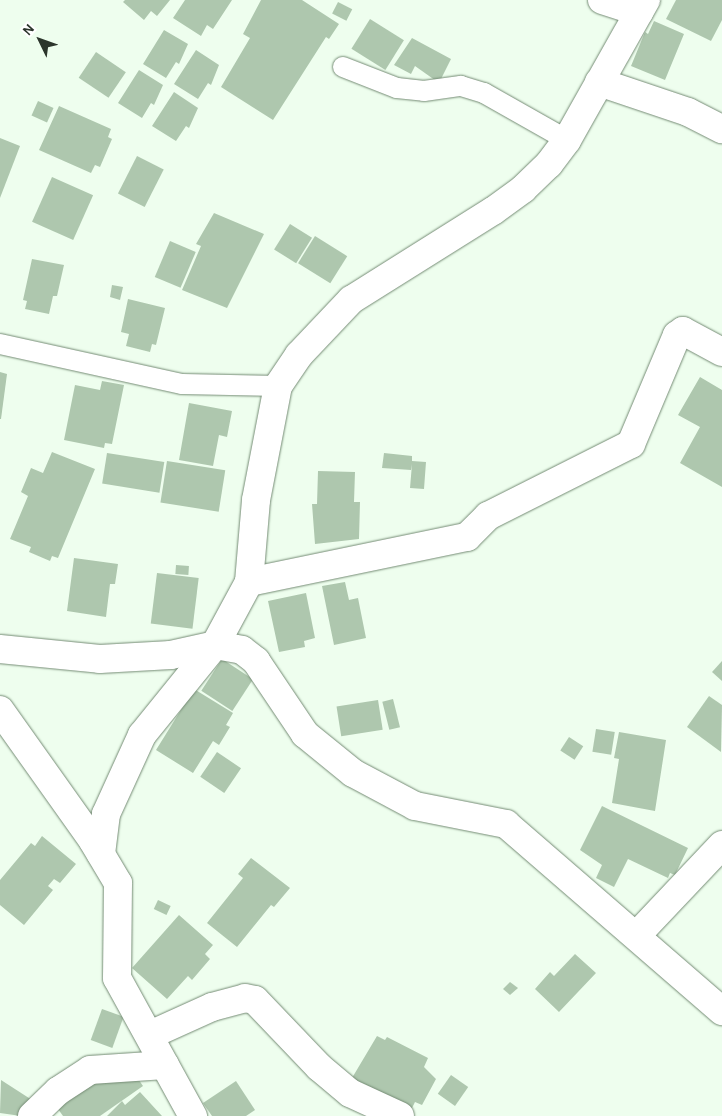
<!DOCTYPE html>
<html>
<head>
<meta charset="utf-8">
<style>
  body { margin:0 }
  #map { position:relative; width:722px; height:1116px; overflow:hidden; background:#eefeee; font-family:"Alegreya Sans",sans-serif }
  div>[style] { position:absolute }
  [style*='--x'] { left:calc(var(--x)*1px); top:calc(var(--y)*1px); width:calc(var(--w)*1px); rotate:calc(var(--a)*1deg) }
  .building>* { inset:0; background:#aec7ae; transform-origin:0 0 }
  .roads { filter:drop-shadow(0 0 1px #748b74) drop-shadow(0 0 1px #748b74) }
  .service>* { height:20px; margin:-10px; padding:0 10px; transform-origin:10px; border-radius:10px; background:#fff }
  .minor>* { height:28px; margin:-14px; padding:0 14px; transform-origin:14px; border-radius:14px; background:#fff }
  span { translate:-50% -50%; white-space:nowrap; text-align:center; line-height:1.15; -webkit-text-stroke:4px #fff; paint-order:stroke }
  .north { position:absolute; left:15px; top:15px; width:50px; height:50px; -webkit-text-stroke:4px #fff; paint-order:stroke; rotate:312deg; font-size:14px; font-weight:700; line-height:20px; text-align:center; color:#2c362c }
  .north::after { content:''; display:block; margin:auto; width:18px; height:22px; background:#2c362c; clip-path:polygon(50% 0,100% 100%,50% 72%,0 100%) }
</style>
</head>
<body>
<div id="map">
  <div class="building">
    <i style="clip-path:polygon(125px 0,170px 0,157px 16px,151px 11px,144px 20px,123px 2px)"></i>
    <i style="clip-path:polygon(185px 0,232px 0,213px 29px,207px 25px,201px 36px,173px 18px)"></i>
    <i style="clip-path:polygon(261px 0,302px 0,339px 24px,329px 39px,326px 37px,273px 120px,221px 87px,250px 38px,243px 34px)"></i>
    <i style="clip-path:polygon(676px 0,722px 0,722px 20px,711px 41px,666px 19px)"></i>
    <i style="left:338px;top:2px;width:16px;height:13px;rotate:27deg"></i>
    <i style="left:370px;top:19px;width:40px;height:35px;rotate:32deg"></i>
    <i style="clip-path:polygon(654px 21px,684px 34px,665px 80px,631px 66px,645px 32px,648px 34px)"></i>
    <i style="clip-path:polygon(164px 30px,188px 44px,179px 64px,176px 62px,166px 78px,143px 64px)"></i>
    <i style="clip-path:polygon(412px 38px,451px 59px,439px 83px,415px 66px,411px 74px,394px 65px)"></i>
    <i style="clip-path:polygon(196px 50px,219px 65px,211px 85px,208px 83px,198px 99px,174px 84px)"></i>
    <i style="left:96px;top:52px;width:36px;height:31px;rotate:34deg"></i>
    <i style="clip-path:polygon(139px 70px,163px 85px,154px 105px,151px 103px,142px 118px,118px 103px)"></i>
    <i style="clip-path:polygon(174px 92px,198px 108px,189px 128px,186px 126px,176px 141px,152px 126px)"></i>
    <i style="left:38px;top:101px;width:17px;height:16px;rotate:24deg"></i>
    <i style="clip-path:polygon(59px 106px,111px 129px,108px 137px,112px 139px,100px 167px,95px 165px,91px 173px,39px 150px)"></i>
    <i style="clip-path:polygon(0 138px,20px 146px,0 198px)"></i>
    <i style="left:137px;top:156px;width:30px;height:42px;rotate:27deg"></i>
    <i style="left:52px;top:177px;width:45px;height:49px;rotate:24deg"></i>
    <i style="clip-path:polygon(214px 213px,264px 234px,227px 308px,182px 290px,201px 246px,196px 244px)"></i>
    <i style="left:290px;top:224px;width:26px;height:30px;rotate:32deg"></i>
    <i style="left:315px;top:236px;width:38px;height:32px;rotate:32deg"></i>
    <i style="left:170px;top:241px;width:28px;height:39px;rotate:23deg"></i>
    <i style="clip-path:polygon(32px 259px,64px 265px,57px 296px,53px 296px,49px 314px,25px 309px,27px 301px,23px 300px)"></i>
    <i style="clip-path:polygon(112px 285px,123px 287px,120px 300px,110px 297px)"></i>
    <i style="clip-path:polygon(128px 299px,165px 308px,156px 345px,152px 344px,150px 352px,126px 346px,129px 334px,121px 332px)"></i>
    <i style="clip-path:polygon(0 372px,7px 374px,1px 419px,0 419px)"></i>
    <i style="clip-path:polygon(700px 377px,722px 390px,722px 487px,680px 463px,700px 427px,678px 415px)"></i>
    <i style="clip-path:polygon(102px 381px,124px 385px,112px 444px,105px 443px,104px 448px,64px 440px,75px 385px,100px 390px)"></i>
    <i style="clip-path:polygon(189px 403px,232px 411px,227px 437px,219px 435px,213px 466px,179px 460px)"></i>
    <i style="clip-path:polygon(52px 452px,95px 469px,58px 558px,52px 556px,50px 561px,29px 552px,31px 547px,10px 539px,28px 496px,21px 492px,31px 468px,43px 473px)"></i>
    <i style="left:107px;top:453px;width:58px;height:31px;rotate:9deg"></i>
    <i style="clip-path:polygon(384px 453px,412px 456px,412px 461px,426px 462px,424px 489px,410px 488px,412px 464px,411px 470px,382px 468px)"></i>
    <i style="left:167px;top:461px;width:59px;height:42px;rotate:9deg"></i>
    <i style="clip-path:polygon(318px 471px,355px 472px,354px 502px,360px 502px,359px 539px,315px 544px,312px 504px,317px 504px)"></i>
    <i style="clip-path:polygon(74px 558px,118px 564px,115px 584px,110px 584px,106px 617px,67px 611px)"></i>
    <i style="left:176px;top:565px;width:13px;height:9px;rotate:4deg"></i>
    <i style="left:157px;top:573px;width:42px;height:51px;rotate:7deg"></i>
    <i style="clip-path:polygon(345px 582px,349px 600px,358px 598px,366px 638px,334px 645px,322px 586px)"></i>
    <i style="clip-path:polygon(306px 593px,315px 638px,304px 641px,305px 647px,279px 652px,268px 601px)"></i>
    <i style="left:222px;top:659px;width:37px;height:38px;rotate:33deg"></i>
    <i style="clip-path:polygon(722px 661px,722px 681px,712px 672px)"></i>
    <i style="clip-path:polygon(194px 689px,233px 713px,226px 725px,230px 727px,219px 745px,213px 741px,193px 773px,156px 750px)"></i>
    <i style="clip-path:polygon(709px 696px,722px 705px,721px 752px,687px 727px)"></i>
    <i style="left:393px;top:699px;width:29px;height:11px;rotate:76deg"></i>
    <i style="left:378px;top:700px;width:30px;height:42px;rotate:81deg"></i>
    <i style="left:596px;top:729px;width:19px;height:23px;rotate:9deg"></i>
    <i style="clip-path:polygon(619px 732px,666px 740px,655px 811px,612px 803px,619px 759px,614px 758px)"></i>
    <i style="left:569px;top:737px;width:17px;height:16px;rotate:33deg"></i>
    <i style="left:217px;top:752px;width:29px;height:30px;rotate:34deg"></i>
    <i style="clip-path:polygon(602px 806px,688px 848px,675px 875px,670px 873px,668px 878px,628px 859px,614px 887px,596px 878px,602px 865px,580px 850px)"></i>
    <i style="clip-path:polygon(42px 836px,76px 864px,60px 883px,54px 879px,48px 886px,53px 890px,24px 925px,0 905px,0 880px,31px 843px,35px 846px)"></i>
    <i style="clip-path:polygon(251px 858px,290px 888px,274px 907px,271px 905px,237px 947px,207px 923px,243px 878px,238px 874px)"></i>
    <i style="left:158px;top:900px;width:14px;height:10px;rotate:25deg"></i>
    <i style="clip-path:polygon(179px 915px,213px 945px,205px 954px,210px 959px,192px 980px,188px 976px,167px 999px,132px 968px)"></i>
    <i style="clip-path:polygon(575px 954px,596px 973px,559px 1012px,535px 989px,550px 972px,554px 976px)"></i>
    <i style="clip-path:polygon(510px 982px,518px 988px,510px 995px,503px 989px)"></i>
    <i style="left:102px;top:1009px;width:23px;height:33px;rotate:20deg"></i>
    <i style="clip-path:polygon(377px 1036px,385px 1040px,387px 1037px,428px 1058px,424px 1067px,436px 1079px,422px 1105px,415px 1102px,412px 1108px,352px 1078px)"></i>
    <i style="clip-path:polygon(134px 1073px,143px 1086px,100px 1116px,63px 1116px,58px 1109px,105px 1074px)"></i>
    <i style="left:451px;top:1075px;width:21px;height:23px;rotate:35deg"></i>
    <i style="clip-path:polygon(1px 1080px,32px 1100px,21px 1116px,0 1113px)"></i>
    <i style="clip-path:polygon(236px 1081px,255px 1110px,246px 1116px,212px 1116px,203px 1103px)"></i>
    <i style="clip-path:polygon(140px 1092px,162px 1116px,107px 1116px,122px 1101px,125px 1105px)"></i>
  </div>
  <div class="roads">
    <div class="service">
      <i style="--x:343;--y:67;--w:58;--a:21.3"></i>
      <i style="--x:397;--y:88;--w:27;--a:6"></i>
      <i style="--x:424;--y:91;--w:37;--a:-8"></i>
      <i style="--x:461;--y:86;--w:24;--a:17"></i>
      <i style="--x:484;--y:93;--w:95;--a:29.5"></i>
      <i style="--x:0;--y:344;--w:186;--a:12.4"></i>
      <i style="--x:182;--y:384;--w:96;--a:1.2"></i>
    </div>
    <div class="minor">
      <i style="--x:602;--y:0;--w:39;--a:18"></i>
      <i style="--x:599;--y:82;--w:94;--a:18.6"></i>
      <i style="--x:688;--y:112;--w:38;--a:27"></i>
      <i style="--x:249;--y:582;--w:223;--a:-11.7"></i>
      <i style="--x:467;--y:537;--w:30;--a:-45"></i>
      <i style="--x:488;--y:516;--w:160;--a:-26.7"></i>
      <i style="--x:631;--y:444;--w:118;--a:-67.1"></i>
      <i style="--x:677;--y:335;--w:7;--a:-34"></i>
      <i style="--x:683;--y:331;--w:44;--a:28.3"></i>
      <i style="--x:0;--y:649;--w:100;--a:5.7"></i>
      <i style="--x:100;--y:659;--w:71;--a:-3.2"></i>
      <i style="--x:171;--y:655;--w:45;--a:-12.8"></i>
      <i style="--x:215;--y:645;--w:27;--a:10"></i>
      <i style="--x:242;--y:650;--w:18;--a:38"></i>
      <i style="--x:256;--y:661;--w:88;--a:56.1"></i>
      <i style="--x:305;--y:734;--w:62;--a:39.1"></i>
      <i style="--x:353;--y:773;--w:70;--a:28"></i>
      <i style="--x:415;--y:806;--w:93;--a:11.2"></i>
      <i style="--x:506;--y:824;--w:286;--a:40.9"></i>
      <i style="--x:0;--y:710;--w:161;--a:54.6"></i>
      <i style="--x:93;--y:841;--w:49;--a:59.2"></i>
      <i style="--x:118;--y:883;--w:95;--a:90.6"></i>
      <i style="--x:117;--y:978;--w:158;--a:61.2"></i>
      <i style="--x:101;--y:854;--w:40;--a:-82.9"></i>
      <i style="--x:106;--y:814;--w:87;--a:-65.5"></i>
      <i style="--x:142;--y:735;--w:116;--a:-51"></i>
      <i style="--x:215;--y:645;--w:72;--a:-61.6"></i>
      <i style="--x:249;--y:582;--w:82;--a:-85.1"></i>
      <i style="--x:256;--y:500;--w:116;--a:-79.1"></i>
      <i style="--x:278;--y:386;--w:37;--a:-56"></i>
      <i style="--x:299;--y:355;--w:76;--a:-46.6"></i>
      <i style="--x:351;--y:300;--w:168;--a:-32.1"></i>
      <i style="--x:493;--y:211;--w:37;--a:-36"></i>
      <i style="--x:523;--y:189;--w:36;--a:-44"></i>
      <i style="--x:549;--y:164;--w:30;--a:-53"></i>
      <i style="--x:567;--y:140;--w:161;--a:-60.6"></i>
      <i style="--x:637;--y:935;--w:124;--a:-46.6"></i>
      <i style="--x:150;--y:1035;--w:68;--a:-24.3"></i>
      <i style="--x:212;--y:1007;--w:34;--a:-15"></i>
      <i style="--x:245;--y:998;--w:10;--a:11"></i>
      <i style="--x:255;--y:1000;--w:93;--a:46.3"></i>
      <i style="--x:319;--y:1067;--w:40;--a:40"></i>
      <i style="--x:350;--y:1093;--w:55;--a:24.7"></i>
      <i style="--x:32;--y:1116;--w:36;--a:-44"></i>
      <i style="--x:58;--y:1091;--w:38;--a:-33"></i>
      <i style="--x:90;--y:1070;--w:75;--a:-3.8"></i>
    </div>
  </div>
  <div class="north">N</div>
</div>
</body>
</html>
